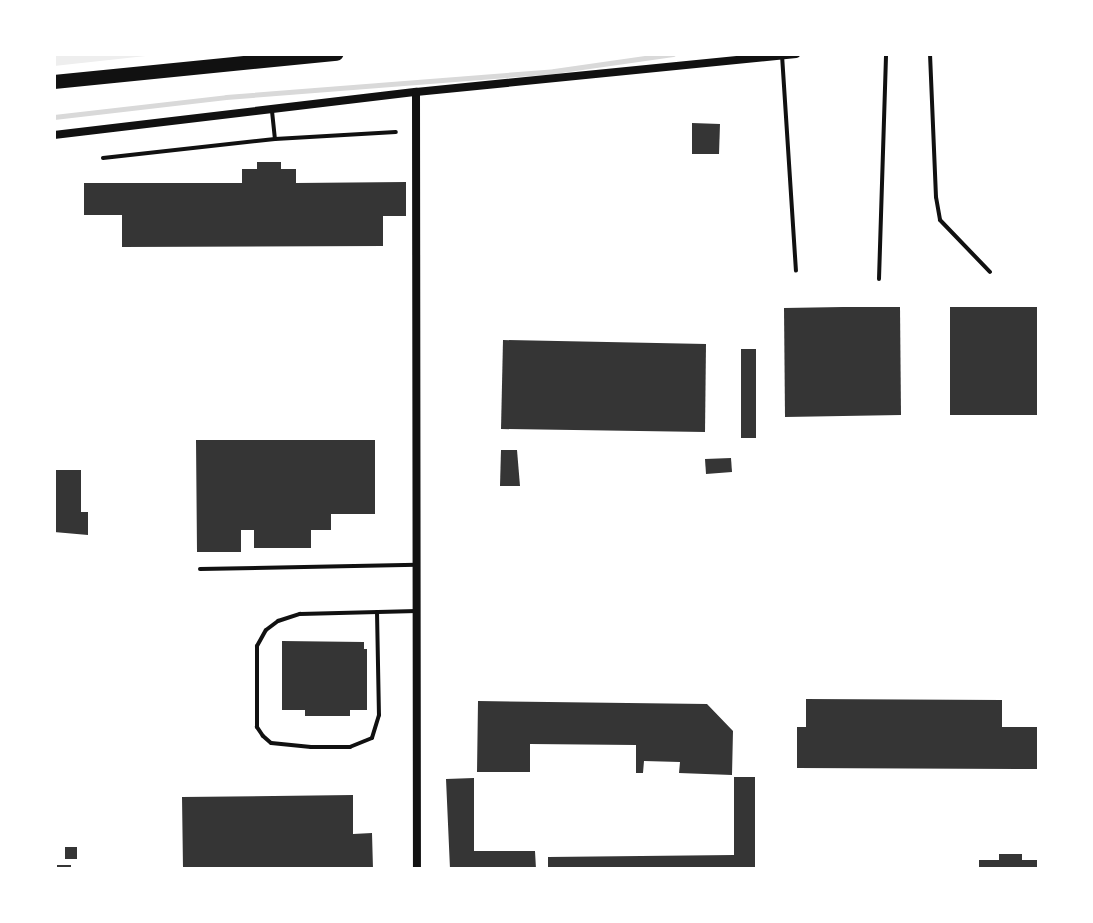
<!DOCTYPE html>
<html>
<head>
<meta charset="utf-8">
<style>
  body { margin:0 }
  #map { position:relative; width:1093px; height:923px; overflow:hidden; background:#fff; font-family:Inter,sans-serif }
  div>[style] { position:absolute }
  .green>* { inset:0; background:#eee }
  .stream>* { height:5px; margin:-2.5px; padding:0 2.5px; transform-origin:2.5px; border-radius:2.5px; background:#d9d9d9 }
  .building>* { inset:0; background:#353535 }
  .service>* { height:4px; margin:-2px; padding:0 2px; transform-origin:2px; border-radius:2px; background:#111 }
  .minor>* { height:8px; margin:-4px; padding:0 4px; transform-origin:4px; border-radius:4px; background:#111 }
  .motorway>* { height:14px; margin:-7px; padding:0 7px; transform-origin:7px; border-radius:7px; background:#111 }
  span { translate:-50% -50%; white-space:nowrap; text-align:center; line-height:1.15; -webkit-text-stroke:8px #fff; paint-order:stroke }
  .frame { position:absolute; inset:0; border:56px solid #fff; pointer-events:none }
</style>
</head>
<body>
<div id="map">
  <div class="green">
    <i style="clip-path:polygon(54px 54px,164px 54px,54px 66px)"></i>
  </div>
  <div class="stream">
    <i style="left:54px;top:117px;width:173px;rotate:-6.6deg"></i>
    <i style="left:226px;top:97px;width:329px;rotate:-4.5deg"></i>
    <i style="left:554px;top:71px;width:120px;rotate:-8.1deg"></i>
  </div>
  <div class="building">
    <i style="clip-path:polygon(692px 123px,720px 124px,719px 154px,692px 154px)"></i>
    <i style="clip-path:polygon(257px 162px,281px 162px,281px 169px,296px 169px,296px 183px,406px 182px,406px 216px,383px 216px,383px 246px,122px 247px,122px 215px,84px 215px,84px 183px,242px 183px,242px 169px,257px 169px)"></i>
    <i style="clip-path:polygon(843px 307px,900px 307px,901px 415px,785px 417px,784px 308px)"></i>
    <i style="clip-path:polygon(950px 307px,1039px 307px,1039px 415px,950px 415px)"></i>
    <i style="clip-path:polygon(503px 340px,706px 344px,705px 432px,501px 429px)"></i>
    <i style="clip-path:polygon(741px 349px,756px 349px,756px 438px,741px 438px)"></i>
    <i style="clip-path:polygon(196px 440px,375px 440px,375px 514px,331px 514px,331px 530px,311px 530px,311px 548px,254px 548px,254px 530px,241px 530px,241px 552px,197px 552px)"></i>
    <i style="clip-path:polygon(501px 450px,517px 450px,520px 486px,500px 486px)"></i>
    <i style="clip-path:polygon(731px 458px,732px 472px,706px 474px,705px 459px)"></i>
    <i style="clip-path:polygon(54px 470px,81px 470px,81px 512px,88px 512px,88px 535px,54px 532px)"></i>
    <i style="clip-path:polygon(282px 641px,364px 642px,364px 649px,367px 649px,367px 710px,350px 710px,350px 716px,305px 716px,305px 710px,282px 710px)"></i>
    <i style="clip-path:polygon(806px 699px,1002px 700px,1002px 727px,1039px 727px,1039px 769px,797px 768px,797px 727px,806px 727px)"></i>
    <i style="clip-path:polygon(478px 701px,707px 704px,733px 731px,732px 775px,679px 773px,680px 762px,644px 761px,643px 773px,636px 773px,636px 745px,530px 744px,530px 772px,477px 772px)"></i>
    <i style="clip-path:polygon(734px 777px,755px 777px,755px 869px,548px 869px,548px 857px,734px 855px)"></i>
    <i style="clip-path:polygon(474px 778px,474px 851px,535px 851px,536px 869px,450px 869px,446px 779px)"></i>
    <i style="clip-path:polygon(353px 795px,353px 834px,372px 833px,373px 869px,183px 869px,182px 797px)"></i>
    <i style="clip-path:polygon(65px 847px,77px 847px,77px 859px,65px 859px)"></i>
    <i style="clip-path:polygon(999px 854px,1022px 854px,1022px 860px,1039px 860px,1039px 869px,979px 869px,979px 860px,999px 860px)"></i>
    <i style="clip-path:polygon(57px 865px,71px 865px,71px 869px,57px 869px)"></i>
  </div>
  <div class="service">
    <i style="left:930px;top:54px;width:143px;rotate:87.6deg"></i>
    <i style="left:936px;top:197px;width:23px;rotate:80deg"></i>
    <i style="left:940px;top:220px;width:72px;rotate:46.1deg"></i>
    <i style="left:782px;top:55px;width:216px;rotate:86.3deg"></i>
    <i style="left:272px;top:111px;width:27px;rotate:84deg"></i>
    <i style="left:103px;top:158px;width:173px;rotate:-6.3deg"></i>
    <i style="left:275px;top:139px;width:121px;rotate:-3.3deg"></i>
    <i style="left:879px;top:279px;width:225px;rotate:-88.2deg"></i>
    <i style="left:200px;top:569px;width:217px;rotate:-1.1deg"></i>
    <i style="left:377px;top:612px;width:103px;rotate:88.9deg"></i>
    <i style="left:379px;top:715px;width:24px;rotate:107deg"></i>
    <i style="left:372px;top:738px;width:24px;rotate:158deg"></i>
    <i style="left:350px;top:747px;width:39px;rotate:180deg"></i>
    <i style="left:311px;top:747px;width:40px;rotate:-174.3deg"></i>
    <i style="left:271px;top:743px;width:11px;rotate:-139deg"></i>
    <i style="left:263px;top:736px;width:11px;rotate:-124deg"></i>
    <i style="left:257px;top:727px;width:81px;rotate:-90deg"></i>
    <i style="left:257px;top:646px;width:18px;rotate:-61deg"></i>
    <i style="left:266px;top:630px;width:15px;rotate:-37deg"></i>
    <i style="left:278px;top:621px;width:23px;rotate:-18deg"></i>
    <i style="left:300px;top:614px;width:117px;rotate:-1.5deg"></i>
  </div>
  <div class="minor">
    <i style="left:416px;top:92px;width:777px;rotate:89.93deg"></i>
    <i style="left:54px;top:135px;width:365px;rotate:-6.8deg"></i>
    <i style="left:416px;top:92px;width:382px;rotate:-5.7deg"></i>
  </div>
  <div class="motorway">
    <i style="left:54px;top:82px;width:284px;rotate:-5.7deg"></i>
  </div>
  <div class="frame"></div>
</div>
</body>
</html>
